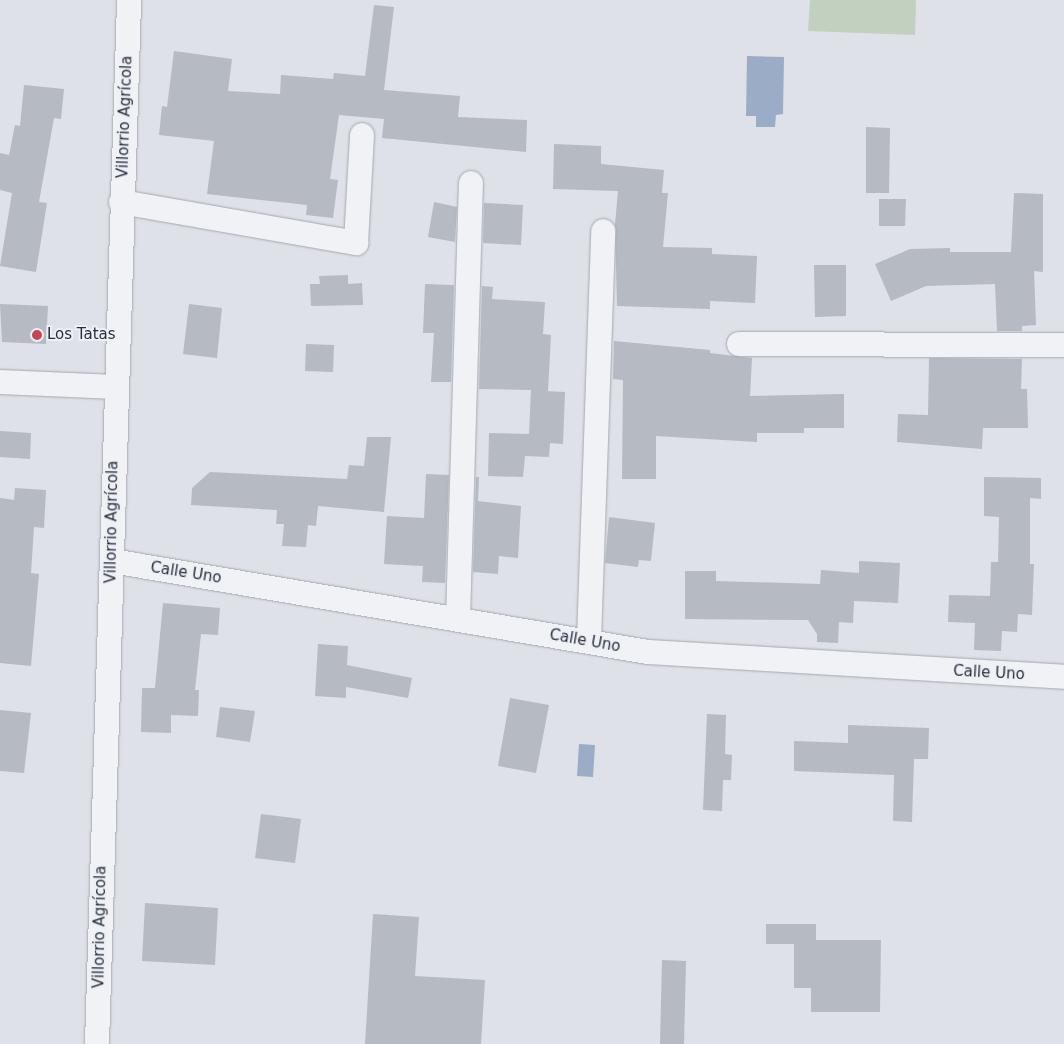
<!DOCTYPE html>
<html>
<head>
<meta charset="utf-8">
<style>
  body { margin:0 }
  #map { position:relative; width:1064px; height:1044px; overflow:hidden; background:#dee1e7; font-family:"DejaVu Sans",sans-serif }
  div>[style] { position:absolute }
  .green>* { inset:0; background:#c2d0bf }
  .water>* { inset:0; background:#9aacc6 }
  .building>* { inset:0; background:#b5bac3 }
  .roads { filter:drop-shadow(0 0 1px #a4a8b1) drop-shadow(0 0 1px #a4a8b1) }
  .minor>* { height:24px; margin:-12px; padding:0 12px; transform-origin:12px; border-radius:12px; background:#f0f2f5 }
  .dots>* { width:14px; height:14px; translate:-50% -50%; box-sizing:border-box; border:2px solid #edf0f5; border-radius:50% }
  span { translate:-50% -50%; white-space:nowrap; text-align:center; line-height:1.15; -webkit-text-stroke:4px #edf0f5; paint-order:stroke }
  .street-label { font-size:15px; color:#282e3d }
  .poi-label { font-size:15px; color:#282e3d }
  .left { translate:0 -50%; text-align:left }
</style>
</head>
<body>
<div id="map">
  <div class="green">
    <i style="clip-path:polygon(810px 0,916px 0,915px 35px,808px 31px)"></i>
  </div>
  <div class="water">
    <i style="clip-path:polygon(747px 56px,784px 57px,783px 114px,776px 115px,775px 127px,756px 127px,756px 116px,746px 116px)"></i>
    <i style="clip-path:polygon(579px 744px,595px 745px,593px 777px,577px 776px)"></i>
  </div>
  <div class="building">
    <i style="clip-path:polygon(374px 5px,394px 7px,384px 90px,460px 96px,458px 117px,527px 120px,526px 152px,382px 138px,384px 119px,339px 115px,330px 179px,338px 180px,333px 218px,306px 215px,307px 205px,207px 194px,214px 141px,159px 135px,162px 106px,167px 107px,174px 51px,232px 59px,228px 91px,280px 94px,281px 75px,333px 79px,334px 73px,365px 76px)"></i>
    <i style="clip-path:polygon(24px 85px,64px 89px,61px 119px,54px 118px,39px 202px,47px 203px,36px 272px,0 266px,12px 193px,0 190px,0 153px,9px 155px,15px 125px,20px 126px)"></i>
    <i style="clip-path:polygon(866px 127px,890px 128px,889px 193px,866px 193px)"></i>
    <i style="clip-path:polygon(554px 144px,601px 146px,601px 164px,664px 170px,662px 193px,668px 193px,663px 247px,712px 248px,712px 254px,757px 256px,755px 303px,710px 301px,710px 309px,617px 306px,615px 224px,618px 191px,553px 189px)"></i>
    <i style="clip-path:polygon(1014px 193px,1043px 194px,1043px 272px,1034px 271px,1036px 325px,1022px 326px,1022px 331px,997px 331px,995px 284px,926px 286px,891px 301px,875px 264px,910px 249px,950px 248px,950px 252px,1011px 252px)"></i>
    <i style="clip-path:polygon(879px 199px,906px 199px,905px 226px,879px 226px)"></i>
    <i style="clip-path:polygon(434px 202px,457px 207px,455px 242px,428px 237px)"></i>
    <i style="clip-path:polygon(484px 203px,523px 205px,521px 245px,483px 243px)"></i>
    <i style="clip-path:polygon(814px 265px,846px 265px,846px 316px,815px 317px)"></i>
    <i style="clip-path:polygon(348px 275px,348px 284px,362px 283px,363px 305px,311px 306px,310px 284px,320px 284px,319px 276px)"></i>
    <i style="clip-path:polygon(425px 284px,454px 285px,451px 382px,431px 382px,434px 333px,423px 333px)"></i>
    <i style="clip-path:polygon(482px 286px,493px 287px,492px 299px,545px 302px,543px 334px,551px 335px,548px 391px,545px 391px,565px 392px,563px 444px,550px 443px,549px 457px,525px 456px,523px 477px,488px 476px,489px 433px,529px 434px,531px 390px,479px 389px)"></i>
    <i style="clip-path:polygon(0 304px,48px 306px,46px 344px,2px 342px)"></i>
    <i style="clip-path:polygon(189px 304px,222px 308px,217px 358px,183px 354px)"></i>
    <i style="clip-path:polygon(614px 341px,710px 350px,710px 353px,752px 358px,750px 396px,844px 394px,844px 428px,804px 428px,804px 433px,757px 433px,757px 442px,656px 436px,656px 479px,622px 479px,623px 380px,613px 379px)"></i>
    <i style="clip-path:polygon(306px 344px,334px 345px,333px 372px,305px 371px)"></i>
    <i style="clip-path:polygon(929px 358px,1022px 359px,1021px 389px,1027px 389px,1028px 428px,983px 428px,982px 449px,897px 442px,898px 414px,928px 415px)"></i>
    <i style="clip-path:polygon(0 431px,31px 433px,30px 459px,0 457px)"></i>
    <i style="clip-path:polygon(367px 437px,391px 437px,384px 512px,318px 506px,316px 526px,308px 525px,306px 547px,282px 546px,284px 524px,276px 524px,277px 510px,191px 505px,192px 488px,210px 472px,347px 479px,349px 465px,364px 466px)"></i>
    <i style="clip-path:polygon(426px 474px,449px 475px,445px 583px,422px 582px,423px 566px,384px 564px,387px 516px,424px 518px)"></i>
    <i style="clip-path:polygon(476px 477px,479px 477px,478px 501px,521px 506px,518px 558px,499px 556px,498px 574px,473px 572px)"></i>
    <i style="clip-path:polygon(984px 477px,1041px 478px,1041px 499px,1030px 498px,1030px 564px,1034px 564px,1032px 615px,1018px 614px,1017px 632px,1002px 631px,1001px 651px,974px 650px,975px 623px,948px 622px,949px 595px,990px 596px,991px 562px,998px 562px,999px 517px,984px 516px)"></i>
    <i style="clip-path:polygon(15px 488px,46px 490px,44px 528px,34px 527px,31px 573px,39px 574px,31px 666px,0 663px,0 498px,14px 500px)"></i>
    <i style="clip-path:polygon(609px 517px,655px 523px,651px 561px,639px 560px,638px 567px,605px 563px)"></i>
    <i style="clip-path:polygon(859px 561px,900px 563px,898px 603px,854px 601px,853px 623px,839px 622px,838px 643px,817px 642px,817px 634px,808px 620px,685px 619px,685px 571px,716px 571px,716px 581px,820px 584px,821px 570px,859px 573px)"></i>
    <i style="clip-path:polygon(163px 603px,220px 608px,218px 635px,201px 634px,195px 690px,199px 690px,198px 716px,171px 715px,171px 733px,141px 732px,142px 688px,155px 688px)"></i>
    <i style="clip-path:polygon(318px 644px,348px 646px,347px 665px,412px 678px,408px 698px,346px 687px,346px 698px,315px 696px)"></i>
    <i style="clip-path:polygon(510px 698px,549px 705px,536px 773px,498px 766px)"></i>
    <i style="clip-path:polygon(220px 707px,255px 711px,250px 742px,216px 737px)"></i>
    <i style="clip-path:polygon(0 710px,31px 713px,24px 773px,0 771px)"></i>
    <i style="clip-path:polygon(707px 714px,726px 715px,725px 754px,732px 755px,731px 780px,723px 780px,722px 811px,703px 810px)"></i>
    <i style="clip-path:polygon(848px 725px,929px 728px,928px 759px,914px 759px,912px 822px,893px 821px,894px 775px,794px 771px,794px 741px,848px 743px)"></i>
    <i style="clip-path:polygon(261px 814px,301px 819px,295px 863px,255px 858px)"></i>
    <i style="clip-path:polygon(145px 903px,218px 908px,215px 965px,142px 961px)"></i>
    <i style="clip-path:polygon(373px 914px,419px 917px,415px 976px,485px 980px,481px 1044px,365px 1044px)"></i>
    <i style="clip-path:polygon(766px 924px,816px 924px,816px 940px,881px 940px,880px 1012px,811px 1012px,811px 988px,794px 988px,794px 944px,766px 944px)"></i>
    <i style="clip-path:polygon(662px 960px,686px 961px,684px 1044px,660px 1044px)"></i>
  </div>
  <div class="roads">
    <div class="minor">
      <i style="left:121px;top:202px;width:239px;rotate:9.9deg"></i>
      <i style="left:356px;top:243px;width:108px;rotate:-86.8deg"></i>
      <i style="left:739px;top:344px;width:325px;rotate:0.2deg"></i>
      <i style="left:0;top:382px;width:116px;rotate:2.5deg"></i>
      <i style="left:112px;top:561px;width:544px;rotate:9.64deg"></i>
      <i style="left:648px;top:652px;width:417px;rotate:3.4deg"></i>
      <i style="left:458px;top:619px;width:436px;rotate:-88.3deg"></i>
      <i style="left:589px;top:640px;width:409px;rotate:-88deg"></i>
      <i style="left:97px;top:1044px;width:1044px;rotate:-88.24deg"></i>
    </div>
  </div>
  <div class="dots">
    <i style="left:37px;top:335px;background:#c84651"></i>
  </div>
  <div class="street-label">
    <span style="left:125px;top:117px;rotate:-88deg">Villorrio Agrícola</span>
    <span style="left:112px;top:522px;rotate:-89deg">Villorrio Agrícola</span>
    <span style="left:186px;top:573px;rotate:9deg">Calle Uno</span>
    <span style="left:585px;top:641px;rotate:10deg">Calle Uno</span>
    <span style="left:989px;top:673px;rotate:3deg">Calle Uno</span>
    <span style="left:100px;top:927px;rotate:-89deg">Villorrio Agrícola</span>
  </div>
  <div class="poi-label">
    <span class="left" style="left:47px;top:335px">Los Tatas</span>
  </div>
</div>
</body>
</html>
